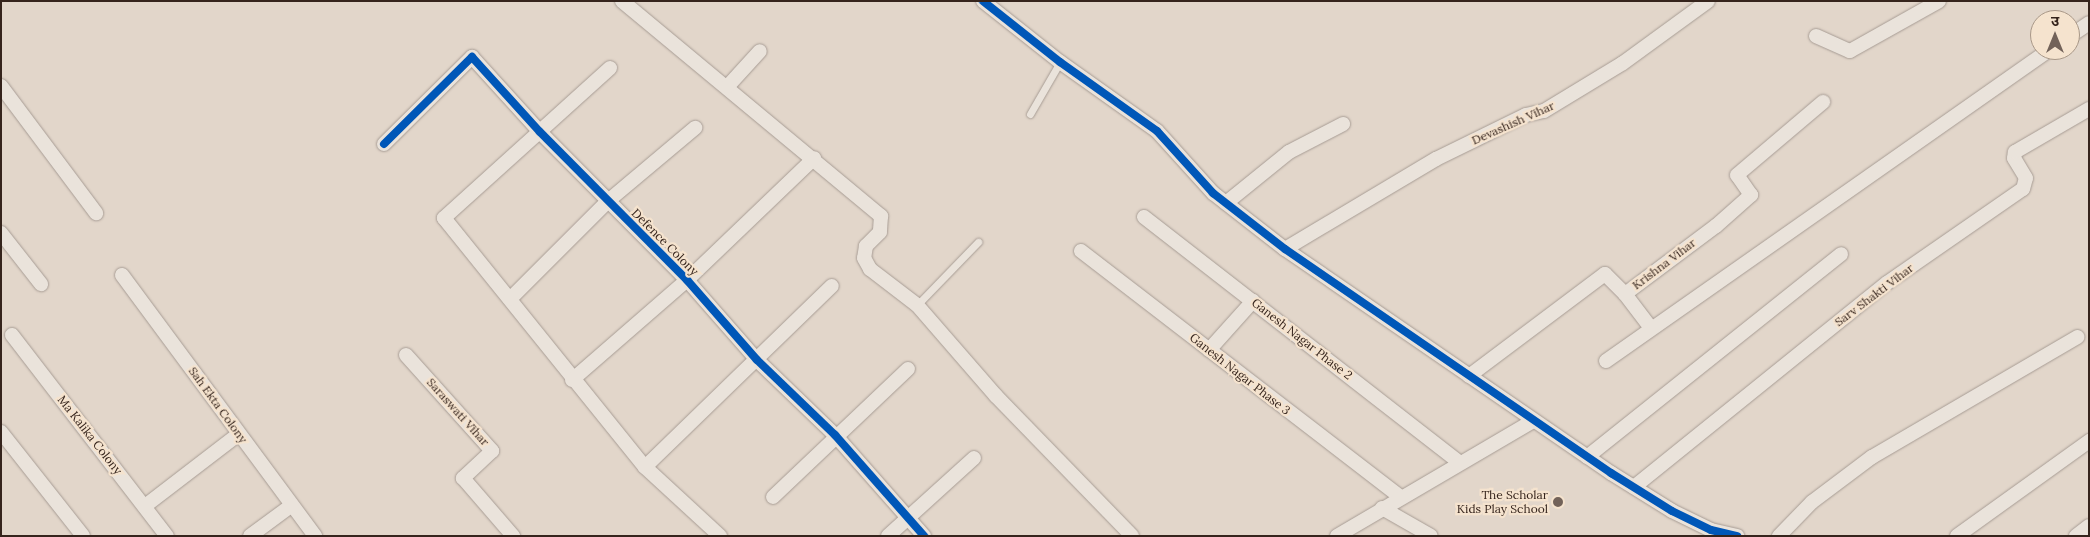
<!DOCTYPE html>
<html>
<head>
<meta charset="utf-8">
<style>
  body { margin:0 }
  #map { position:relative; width:2090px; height:537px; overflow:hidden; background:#e2d6ca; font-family:Lora,"Noto Sans Devanagari",serif }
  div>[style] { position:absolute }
  .roads { filter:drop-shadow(0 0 1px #a79c94) drop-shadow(0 0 1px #a79c94) }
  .lane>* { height:7px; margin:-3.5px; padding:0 3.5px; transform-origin:3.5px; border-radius:3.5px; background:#eae3db }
  .street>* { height:14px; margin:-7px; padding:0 7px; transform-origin:7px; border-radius:7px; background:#eae3db }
  .cycleway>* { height:8px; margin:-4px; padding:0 4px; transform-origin:4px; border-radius:4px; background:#0057b8 }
  .dots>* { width:14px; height:14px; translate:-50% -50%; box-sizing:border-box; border:2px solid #f5e3ce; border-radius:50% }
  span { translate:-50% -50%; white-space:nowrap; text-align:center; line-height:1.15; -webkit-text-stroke:4.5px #f5e3ce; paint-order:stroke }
  .street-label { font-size:12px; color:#35241c }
  .poi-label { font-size:12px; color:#35241c }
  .right { translate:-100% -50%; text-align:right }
  .frame { position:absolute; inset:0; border:2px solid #35241c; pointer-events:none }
  .north { position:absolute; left:2030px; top:10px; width:50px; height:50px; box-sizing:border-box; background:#f5e3ce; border:1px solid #a89787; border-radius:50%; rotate:0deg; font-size:14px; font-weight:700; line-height:20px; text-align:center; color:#35241c }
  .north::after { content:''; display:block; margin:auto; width:18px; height:22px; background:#726259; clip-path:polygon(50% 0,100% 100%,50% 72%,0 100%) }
</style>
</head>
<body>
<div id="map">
  <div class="roads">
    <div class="lane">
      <i style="left:1030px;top:114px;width:60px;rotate:-60deg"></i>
      <i style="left:917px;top:305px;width:88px;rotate:-45.9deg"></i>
    </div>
    <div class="street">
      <i style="left:622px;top:1px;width:337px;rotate:39.7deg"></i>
      <i style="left:881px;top:216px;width:16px;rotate:94deg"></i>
      <i style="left:880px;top:232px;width:20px;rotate:135deg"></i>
      <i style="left:866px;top:246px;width:12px;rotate:99deg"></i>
      <i style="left:864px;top:258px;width:13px;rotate:61deg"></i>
      <i style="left:870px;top:269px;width:59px;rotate:37.5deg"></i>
      <i style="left:917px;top:305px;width:121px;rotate:49deg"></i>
      <i style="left:996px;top:396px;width:195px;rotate:45.8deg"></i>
      <i style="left:983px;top:1px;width:98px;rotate:38.4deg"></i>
      <i style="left:1060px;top:62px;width:119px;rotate:35.4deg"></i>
      <i style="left:1157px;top:131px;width:84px;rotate:47.9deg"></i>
      <i style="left:1213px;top:193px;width:91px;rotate:37.9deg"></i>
      <i style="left:1285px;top:249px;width:396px;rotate:34.5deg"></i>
      <i style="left:1611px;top:473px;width:72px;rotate:31.9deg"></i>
      <i style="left:1672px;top:511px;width:43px;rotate:26deg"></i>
      <i style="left:1711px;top:530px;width:27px;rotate:13deg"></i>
      <i style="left:1816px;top:36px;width:37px;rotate:24deg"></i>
      <i style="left:1850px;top:51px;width:102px;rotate:-29.3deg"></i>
      <i style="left:2070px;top:36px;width:23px;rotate:-34deg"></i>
      <i style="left:610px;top:68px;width:224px;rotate:137.9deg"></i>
      <i style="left:444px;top:218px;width:320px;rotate:51.1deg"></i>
      <i style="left:645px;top:467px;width:102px;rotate:42.6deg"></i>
      <i style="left:1px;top:86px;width:159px;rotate:53.2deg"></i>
      <i style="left:728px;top:86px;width:47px;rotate:-47.6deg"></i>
      <i style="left:384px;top:144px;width:124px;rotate:-44.7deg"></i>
      <i style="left:472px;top:57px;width:101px;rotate:47.8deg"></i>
      <i style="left:540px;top:132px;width:209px;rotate:45.2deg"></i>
      <i style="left:687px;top:280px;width:106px;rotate:48.8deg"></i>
      <i style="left:757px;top:360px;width:108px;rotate:43.9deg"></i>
      <i style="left:835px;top:435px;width:135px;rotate:48.6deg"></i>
      <i style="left:1226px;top:203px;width:81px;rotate:-39deg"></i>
      <i style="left:1289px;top:152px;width:61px;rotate:-27.4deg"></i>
      <i style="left:1144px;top:217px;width:399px;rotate:37.9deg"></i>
      <i style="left:1px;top:233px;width:65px;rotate:51.9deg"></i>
      <i style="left:1285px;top:249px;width:176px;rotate:-30.8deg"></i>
      <i style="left:1436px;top:159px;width:100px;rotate:-26.1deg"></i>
      <i style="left:1526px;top:115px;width:18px;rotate:-13deg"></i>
      <i style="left:1544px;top:111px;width:92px;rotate:-31.3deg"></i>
      <i style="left:1623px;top:63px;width:105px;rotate:-36.1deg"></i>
      <i style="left:1081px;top:251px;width:403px;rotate:37.6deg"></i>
      <i style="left:122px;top:275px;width:325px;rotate:53.5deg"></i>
      <i style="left:1625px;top:294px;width:43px;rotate:52.6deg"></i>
      <i style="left:510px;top:299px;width:139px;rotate:-45deg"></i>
      <i style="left:608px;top:201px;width:114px;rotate:-40deg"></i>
      <i style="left:12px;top:335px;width:254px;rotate:52.4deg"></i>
      <i style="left:1209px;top:350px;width:66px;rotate:-48.1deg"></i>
      <i style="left:406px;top:355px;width:129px;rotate:48.1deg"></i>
      <i style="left:492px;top:451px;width:40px;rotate:137deg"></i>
      <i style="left:463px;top:478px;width:77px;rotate:49.2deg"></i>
      <i style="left:1606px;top:361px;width:541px;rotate:-35.07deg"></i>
      <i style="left:1469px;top:376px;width:170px;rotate:-36.9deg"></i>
      <i style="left:1605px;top:274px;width:28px;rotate:45deg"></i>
      <i style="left:1625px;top:294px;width:114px;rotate:-36.8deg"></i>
      <i style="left:1716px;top:226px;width:47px;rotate:-41.5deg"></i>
      <i style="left:1751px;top:195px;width:24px;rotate:-125deg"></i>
      <i style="left:1737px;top:175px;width:113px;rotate:-40.3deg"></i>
      <i style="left:572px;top:380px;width:152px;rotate:-41deg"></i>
      <i style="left:687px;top:280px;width:176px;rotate:-43.8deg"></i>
      <i style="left:1px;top:432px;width:132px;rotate:51.7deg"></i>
      <i style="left:1587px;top:457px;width:325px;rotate:-38.6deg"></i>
      <i style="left:645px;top:467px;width:260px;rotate:-44.1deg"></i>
      <i style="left:1634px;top:487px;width:325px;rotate:-38.9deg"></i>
      <i style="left:1887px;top:283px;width:165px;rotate:-34.7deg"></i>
      <i style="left:2023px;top:189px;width:11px;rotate:-75deg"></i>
      <i style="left:2026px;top:178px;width:23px;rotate:-121deg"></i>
      <i style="left:2014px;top:158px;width:6px;rotate:-81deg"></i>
      <i style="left:2015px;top:152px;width:86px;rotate:-30.2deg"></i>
      <i style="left:773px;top:497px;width:186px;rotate:-43.5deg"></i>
      <i style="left:145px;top:506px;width:118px;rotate:-37.5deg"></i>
      <i style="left:1382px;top:508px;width:56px;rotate:29.7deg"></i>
      <i style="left:250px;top:536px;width:52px;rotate:-36.4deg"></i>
      <i style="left:888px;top:536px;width:116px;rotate:-42.2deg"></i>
      <i style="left:1337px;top:536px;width:227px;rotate:-30.4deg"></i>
      <i style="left:1779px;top:536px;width:47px;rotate:-45.9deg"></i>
      <i style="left:1812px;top:502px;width:75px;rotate:-36.9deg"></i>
      <i style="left:1872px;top:457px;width:238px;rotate:-30.3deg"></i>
      <i style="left:1957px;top:536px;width:163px;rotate:-35.7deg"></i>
      <i style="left:2076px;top:536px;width:16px;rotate:-38deg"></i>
    </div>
  </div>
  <div class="cycleway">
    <i style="left:983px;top:1px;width:98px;rotate:38.4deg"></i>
    <i style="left:1060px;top:62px;width:119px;rotate:35.4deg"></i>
    <i style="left:1157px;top:131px;width:84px;rotate:47.9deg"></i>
    <i style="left:1213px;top:193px;width:91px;rotate:37.9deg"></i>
    <i style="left:1285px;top:249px;width:396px;rotate:34.5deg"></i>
    <i style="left:1611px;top:473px;width:72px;rotate:31.9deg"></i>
    <i style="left:1672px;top:511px;width:43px;rotate:26deg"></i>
    <i style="left:1711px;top:530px;width:27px;rotate:13deg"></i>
    <i style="left:384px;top:144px;width:124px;rotate:-44.7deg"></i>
    <i style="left:472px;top:57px;width:101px;rotate:47.8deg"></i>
    <i style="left:540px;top:132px;width:209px;rotate:45.2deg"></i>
    <i style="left:687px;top:280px;width:106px;rotate:48.8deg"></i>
    <i style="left:757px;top:360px;width:108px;rotate:43.9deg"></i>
    <i style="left:835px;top:435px;width:135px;rotate:48.6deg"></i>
  </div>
  <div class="dots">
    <i style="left:1558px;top:502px;background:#726259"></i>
  </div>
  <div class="street-label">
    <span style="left:1513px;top:123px;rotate:-24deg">Devashish Vihar</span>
    <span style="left:665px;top:242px;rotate:45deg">Defence Colony</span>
    <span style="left:1664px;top:264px;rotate:-37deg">Krishna Vihar</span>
    <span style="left:1874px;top:295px;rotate:-37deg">Sarv Shakti Vihar</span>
    <span style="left:1302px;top:339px;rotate:38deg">Ganesh Nagar Phase 2</span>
    <span style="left:1240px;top:374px;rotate:38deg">Ganesh Nagar Phase 3</span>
    <span style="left:218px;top:405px;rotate:54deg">Sah Ekta Colony</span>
    <span style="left:458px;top:412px;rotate:48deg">Saraswati Vihar</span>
    <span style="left:90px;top:435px;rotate:52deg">Ma Kalika Colony</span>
  </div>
  <div class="poi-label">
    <span class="right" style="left:1548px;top:502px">The Scholar<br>Kids Play School</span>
  </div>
  <div class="frame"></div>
  <div class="north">उ</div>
</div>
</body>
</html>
